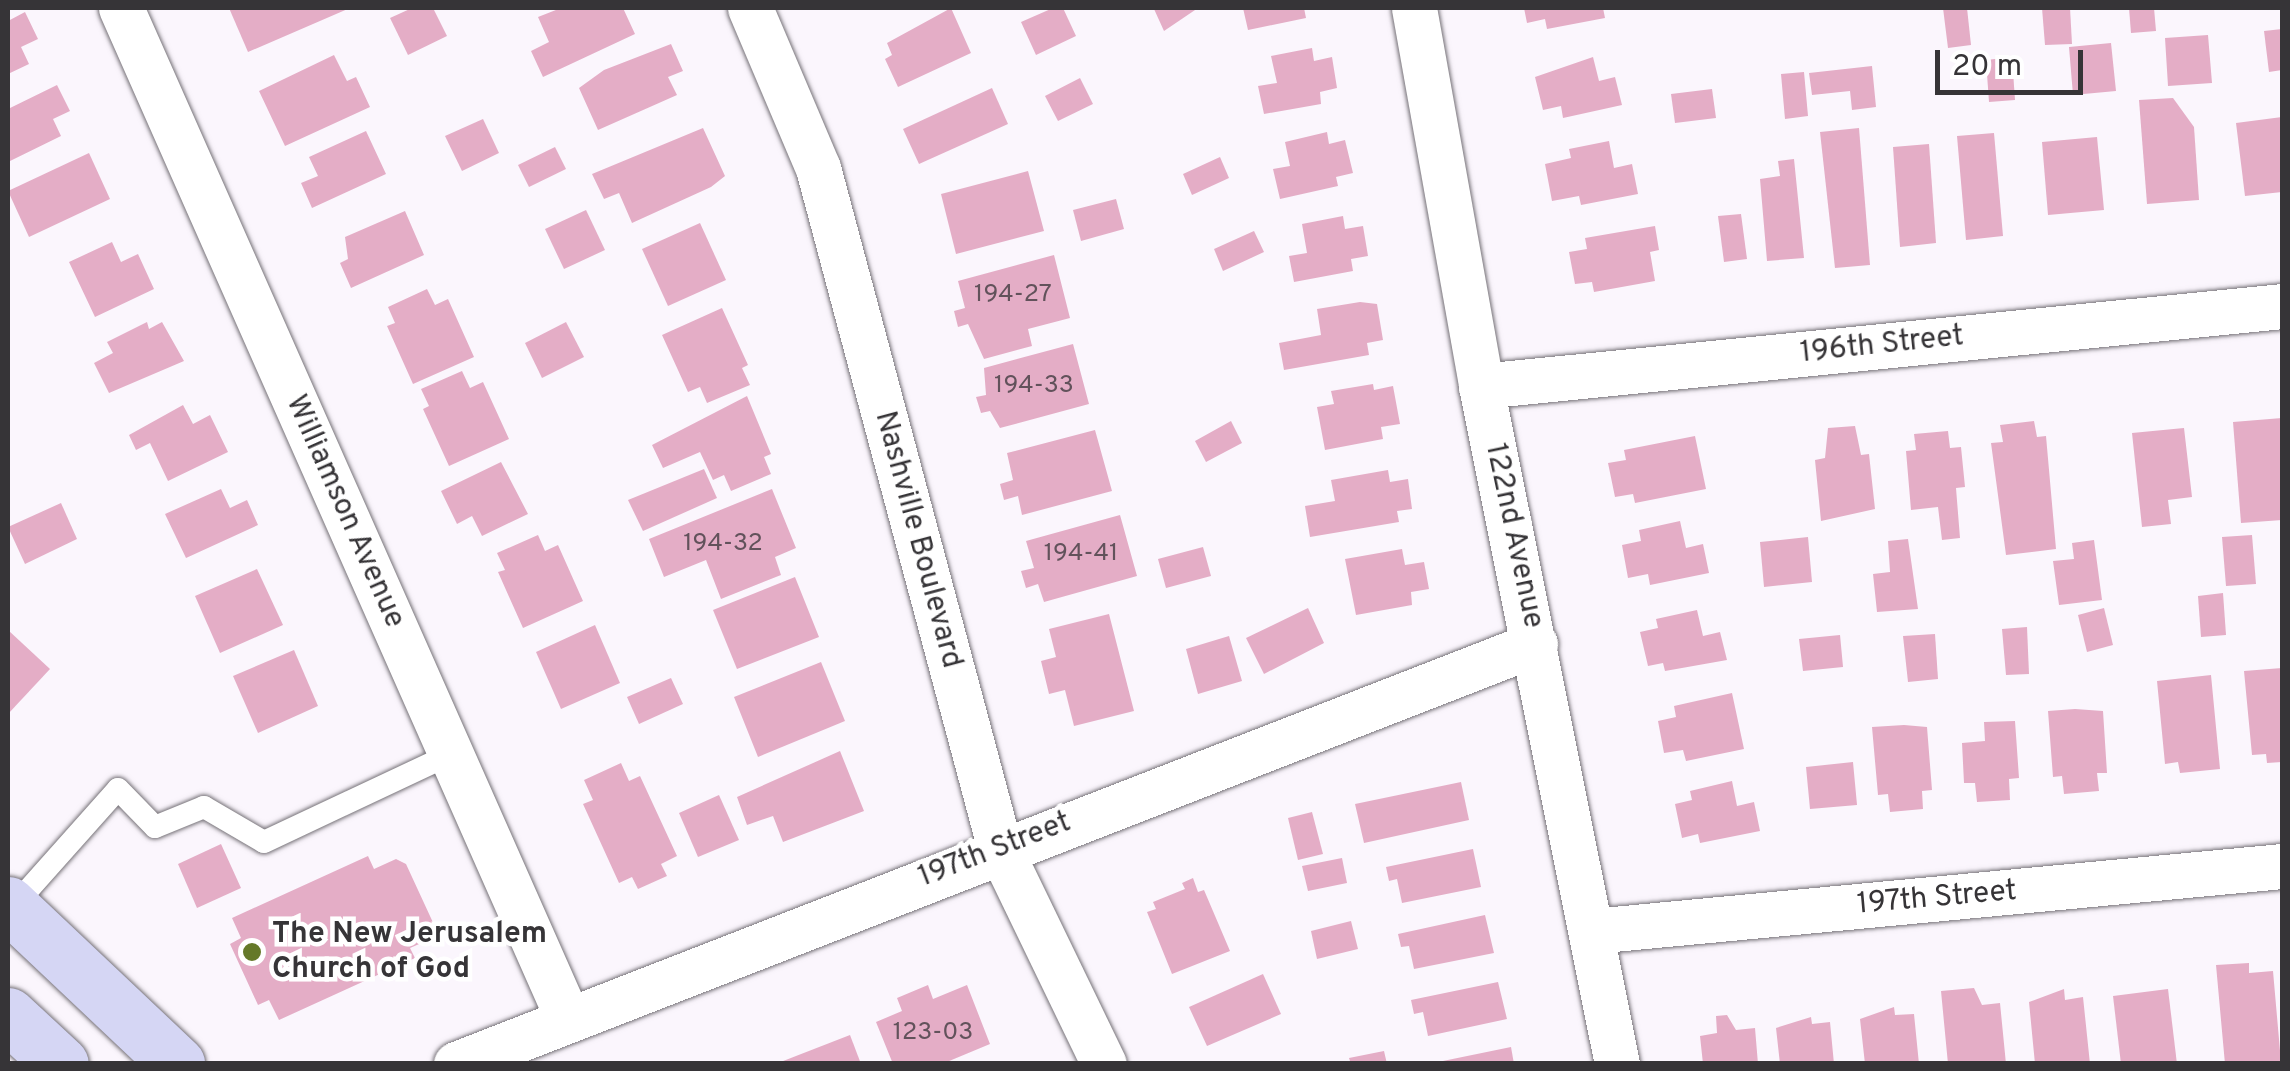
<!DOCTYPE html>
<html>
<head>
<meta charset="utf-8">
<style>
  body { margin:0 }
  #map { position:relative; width:2290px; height:1071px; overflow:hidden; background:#fbf6fd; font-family:Overpass,sans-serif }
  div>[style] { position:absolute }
  .building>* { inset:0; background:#e4adc6 }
  .roads { filter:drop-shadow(0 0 2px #767278) drop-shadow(0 0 2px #767278) }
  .lane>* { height:22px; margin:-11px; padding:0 11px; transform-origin:11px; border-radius:11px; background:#fff }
  .street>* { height:45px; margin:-22.5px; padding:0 22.5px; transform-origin:22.5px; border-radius:22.5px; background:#fff }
  .primary>* { height:55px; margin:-27.5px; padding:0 27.5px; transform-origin:27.5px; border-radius:27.5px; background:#d5d6f4 }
  .dots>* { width:28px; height:28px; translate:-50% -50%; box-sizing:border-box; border:5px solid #fff; border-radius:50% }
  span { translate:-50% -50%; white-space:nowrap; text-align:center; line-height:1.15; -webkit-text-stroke:9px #fff; paint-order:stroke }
  .number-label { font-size:25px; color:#62525b }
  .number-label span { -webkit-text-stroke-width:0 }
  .street-label { font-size:30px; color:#363437 }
  .poi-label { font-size:30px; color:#363437; font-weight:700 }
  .left { translate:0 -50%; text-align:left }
  .frame { position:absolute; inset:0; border:10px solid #363437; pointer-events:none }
  .scale { position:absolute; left:1935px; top:50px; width:148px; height:45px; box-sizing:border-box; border:5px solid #363437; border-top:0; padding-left:12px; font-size:30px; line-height:35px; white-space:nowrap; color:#363437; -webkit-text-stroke:8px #fff; paint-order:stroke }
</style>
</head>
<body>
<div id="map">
  <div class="building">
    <i style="clip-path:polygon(229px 8px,350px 8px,248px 52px)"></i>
    <i style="clip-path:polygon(412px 8px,433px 8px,447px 36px,408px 55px,390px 18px)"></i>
    <i style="clip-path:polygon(561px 8px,623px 8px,635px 34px,543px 77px,531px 51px,549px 42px,538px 17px)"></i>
    <i style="clip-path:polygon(951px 8px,971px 53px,898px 87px,885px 59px,892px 55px,887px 43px)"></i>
    <i style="clip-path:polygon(1053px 8px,1063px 8px,1076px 36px,1036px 55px,1021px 22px)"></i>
    <i style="clip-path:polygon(1198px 8px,1164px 31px,1154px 9px,1157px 8px)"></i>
    <i style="clip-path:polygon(1243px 8px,1304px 8px,1306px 18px,1248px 30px)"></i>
    <i style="clip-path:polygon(1524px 8px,1603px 8px,1605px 18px,1547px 29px,1545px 19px,1527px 23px)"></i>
    <i style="clip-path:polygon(1943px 8px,1967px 8px,1971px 45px,1948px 48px)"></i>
    <i style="clip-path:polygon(2042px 8px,2070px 8px,2072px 44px,2045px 45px)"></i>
    <i style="clip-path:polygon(2129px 8px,2154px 8px,2156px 31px,2131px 33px)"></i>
    <i style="clip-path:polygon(25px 12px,38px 39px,21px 47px,29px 64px,8px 74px,8px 21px)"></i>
    <i style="clip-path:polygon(2282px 29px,2282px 70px,2269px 72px,2264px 31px)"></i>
    <i style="clip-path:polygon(2208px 35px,2212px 83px,2168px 86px,2165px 38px)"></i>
    <i style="clip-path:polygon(2111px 43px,2116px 91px,2073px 95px,2069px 47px)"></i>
    <i style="clip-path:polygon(671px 44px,683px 71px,668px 77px,677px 95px,598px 130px,579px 88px,604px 70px)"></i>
    <i style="clip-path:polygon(1312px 48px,1314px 61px,1332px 57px,1337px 88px,1320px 92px,1321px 104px,1264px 114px,1258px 86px,1277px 83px,1271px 56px)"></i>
    <i style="clip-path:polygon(334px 55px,347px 81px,356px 77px,370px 107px,285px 146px,259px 91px)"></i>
    <i style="clip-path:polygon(1593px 57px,1599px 81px,1615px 77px,1622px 105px,1563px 118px,1561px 106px,1543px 110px,1535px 77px)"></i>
    <i style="clip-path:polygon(2012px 57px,2015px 100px,1989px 102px,1986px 60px)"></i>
    <i style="clip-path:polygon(1872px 66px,1876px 107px,1852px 110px,1850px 91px,1812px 95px,1809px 73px)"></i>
    <i style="clip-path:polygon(1804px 72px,1808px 116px,1785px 119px,1781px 74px)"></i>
    <i style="clip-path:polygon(1080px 78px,1093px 104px,1058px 121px,1045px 96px)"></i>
    <i style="clip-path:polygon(57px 85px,70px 111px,53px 119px,61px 136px,8px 162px,8px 109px)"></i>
    <i style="clip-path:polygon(992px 88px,1008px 124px,919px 164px,903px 129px)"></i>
    <i style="clip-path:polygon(1712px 89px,1716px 118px,1675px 123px,1671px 94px)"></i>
    <i style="clip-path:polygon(2173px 98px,2194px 127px,2199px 200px,2147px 204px,2139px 100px)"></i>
    <i style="clip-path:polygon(2282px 117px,2282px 192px,2245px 196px,2236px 123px)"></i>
    <i style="clip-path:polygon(483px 119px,499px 153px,462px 171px,445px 136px)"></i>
    <i style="clip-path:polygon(703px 128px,725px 176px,711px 187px,632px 223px,619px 193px,604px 199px,592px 174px)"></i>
    <i style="clip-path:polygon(1859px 128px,1870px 265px,1835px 268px,1820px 132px)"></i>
    <i style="clip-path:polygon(366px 131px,386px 174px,312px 208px,301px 183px,318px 176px,309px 157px)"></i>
    <i style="clip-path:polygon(1327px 132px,1329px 144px,1345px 140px,1353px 173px,1336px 177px,1338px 186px,1280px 199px,1273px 169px,1290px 166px,1285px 142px)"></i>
    <i style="clip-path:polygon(1994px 133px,2003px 236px,1966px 240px,1957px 136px)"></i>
    <i style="clip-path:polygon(2097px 137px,2104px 210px,2048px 215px,2042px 142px)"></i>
    <i style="clip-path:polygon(1609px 141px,1614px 168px,1632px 164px,1638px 194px,1581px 205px,1579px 196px,1552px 201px,1545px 164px,1571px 158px,1569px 149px)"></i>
    <i style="clip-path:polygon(1929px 144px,1936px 243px,1900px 247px,1893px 147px)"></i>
    <i style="clip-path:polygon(555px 147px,566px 169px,529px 187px,518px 165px)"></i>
    <i style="clip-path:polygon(89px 153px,110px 199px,29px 237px,8px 191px)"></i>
    <i style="clip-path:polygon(1220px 157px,1229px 178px,1192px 195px,1183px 174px)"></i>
    <i style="clip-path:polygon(1794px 159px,1804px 258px,1767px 261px,1760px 179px,1780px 176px,1778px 161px)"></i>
    <i style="clip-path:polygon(1028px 171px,1044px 231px,956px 254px,941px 194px)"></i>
    <i style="clip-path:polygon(1116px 199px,1124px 229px,1081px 241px,1073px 210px)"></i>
    <i style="clip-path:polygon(586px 210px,605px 250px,564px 269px,545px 229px)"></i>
    <i style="clip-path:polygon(405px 211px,424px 255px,351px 288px,340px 263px,348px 259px,345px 237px)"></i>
    <i style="clip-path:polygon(1741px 214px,1747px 259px,1724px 262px,1718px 216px)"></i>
    <i style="clip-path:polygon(1343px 216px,1345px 229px,1363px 226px,1368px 256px,1351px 259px,1353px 271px,1294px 282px,1289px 256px,1307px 253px,1302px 224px)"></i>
    <i style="clip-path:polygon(700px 223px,726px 280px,668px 306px,642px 249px)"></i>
    <i style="clip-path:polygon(1655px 226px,1659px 250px,1650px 252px,1655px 281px,1594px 292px,1592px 282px,1575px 284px,1569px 252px,1587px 249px,1585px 238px)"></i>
    <i style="clip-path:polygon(1254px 231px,1264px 252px,1223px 271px,1214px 249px)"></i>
    <i style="clip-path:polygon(112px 242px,121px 262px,138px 254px,154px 289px,95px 317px,69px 262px)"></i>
    <i style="clip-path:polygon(1054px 255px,1070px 318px,1028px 329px,1032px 346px,984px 359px,968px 324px,958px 327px,954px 311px,965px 308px,958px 281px)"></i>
    <i style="clip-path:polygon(427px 289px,435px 305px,448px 299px,474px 357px,413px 384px,387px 326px,395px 323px,388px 307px)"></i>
    <i style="clip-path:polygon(1360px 302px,1377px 304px,1383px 340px,1367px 343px,1369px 355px,1284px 370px,1279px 343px,1321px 335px,1317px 309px)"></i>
    <i style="clip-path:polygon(722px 308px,748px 365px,742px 368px,750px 385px,707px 403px,700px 387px,688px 392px,662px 335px)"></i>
    <i style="clip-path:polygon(147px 322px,149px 329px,162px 322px,184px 361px,109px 393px,94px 363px,113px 353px,107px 342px)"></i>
    <i style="clip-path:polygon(566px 322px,584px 357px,542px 378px,525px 343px)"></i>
    <i style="clip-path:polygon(1073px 344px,1089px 404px,1000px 428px,990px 411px,981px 413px,976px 397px,986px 395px,984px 368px)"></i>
    <i style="clip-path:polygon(462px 371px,470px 388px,483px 382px,509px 439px,449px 466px,423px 409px,429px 406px,421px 389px)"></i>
    <i style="clip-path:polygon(1373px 384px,1374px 390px,1393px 386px,1400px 424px,1381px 427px,1383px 439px,1325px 450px,1317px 407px,1334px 404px,1331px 391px)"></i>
    <i style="clip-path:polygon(747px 396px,771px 454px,764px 457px,771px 474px,731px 491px,724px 475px,713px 480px,700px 452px,663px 468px,652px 445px)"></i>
    <i style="clip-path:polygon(183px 405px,193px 424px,210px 415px,228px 452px,168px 481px,150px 443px,136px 450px,129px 435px)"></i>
    <i style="clip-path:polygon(2282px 418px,2282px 520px,2241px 523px,2233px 422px)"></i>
    <i style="clip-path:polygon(1231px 421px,1242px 443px,1206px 462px,1195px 441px)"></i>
    <i style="clip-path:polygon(2034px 421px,2037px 437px,2046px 436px,2056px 549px,2006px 555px,1991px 443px,2003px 442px,2000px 425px)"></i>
    <i style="clip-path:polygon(1855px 426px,1861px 455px,1869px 454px,1875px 509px,1821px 521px,1815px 460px,1825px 458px,1828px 428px)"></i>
    <i style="clip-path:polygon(2184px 428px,2192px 497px,2168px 500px,2171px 524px,2142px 527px,2132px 433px)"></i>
    <i style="clip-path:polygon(1095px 430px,1112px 491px,1022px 515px,1018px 496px,1004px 500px,1000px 484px,1013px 480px,1007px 453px)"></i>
    <i style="clip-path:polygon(1948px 431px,1950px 448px,1961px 447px,1965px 487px,1956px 488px,1960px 538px,1942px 540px,1938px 507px,1911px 510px,1906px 451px,1916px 450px,1914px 434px)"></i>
    <i style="clip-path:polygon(1695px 436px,1706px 489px,1635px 503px,1633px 494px,1615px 497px,1608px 463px,1626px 460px,1624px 450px)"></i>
    <i style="clip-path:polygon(501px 462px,528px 514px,482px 536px,472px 516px,457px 524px,441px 491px)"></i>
    <i style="clip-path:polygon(704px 469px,717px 498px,643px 531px,628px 500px)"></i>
    <i style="clip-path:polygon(1388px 470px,1390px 482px,1408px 479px,1412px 509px,1397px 511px,1399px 522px,1310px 537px,1305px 506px,1335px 501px,1331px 480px)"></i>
    <i style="clip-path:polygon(221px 489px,230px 508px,247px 500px,258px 525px,186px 558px,165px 514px)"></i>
    <i style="clip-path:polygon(772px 489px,796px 548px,775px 557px,781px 575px,721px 599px,706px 560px,664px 577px,649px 539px)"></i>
    <i style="clip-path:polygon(61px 503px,77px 539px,25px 564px,8px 527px)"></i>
    <i style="clip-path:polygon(1120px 515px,1137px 576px,1044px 602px,1038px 584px,1026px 588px,1021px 571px,1034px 568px,1026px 541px)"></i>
    <i style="clip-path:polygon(1680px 521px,1686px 548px,1703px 544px,1709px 573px,1650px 585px,1648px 574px,1628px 578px,1622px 545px,1641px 541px,1639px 530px)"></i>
    <i style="clip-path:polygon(538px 535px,545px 551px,558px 545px,583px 601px,523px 628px,498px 572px,505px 570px,497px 553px)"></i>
    <i style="clip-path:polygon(2252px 535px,2256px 584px,2226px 586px,2222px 537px)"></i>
    <i style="clip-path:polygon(1808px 537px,1812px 582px,1764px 587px,1760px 542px)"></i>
    <i style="clip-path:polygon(1908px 539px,1918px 609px,1877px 612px,1873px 574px,1890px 572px,1888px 541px)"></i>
    <i style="clip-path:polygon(2094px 540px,2102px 600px,2059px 605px,2053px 561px,2074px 559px,2072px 543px)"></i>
    <i style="clip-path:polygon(1203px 547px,1211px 576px,1166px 588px,1158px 559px)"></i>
    <i style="clip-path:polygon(1402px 549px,1405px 565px,1424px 562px,1429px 589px,1411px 592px,1412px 605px,1356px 615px,1345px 559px)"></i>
    <i style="clip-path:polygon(257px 569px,283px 625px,220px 653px,195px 596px)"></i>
    <i style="clip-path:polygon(795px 577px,819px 637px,737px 669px,713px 610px)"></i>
    <i style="clip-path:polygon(2223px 593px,2226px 635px,2201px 637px,2198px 596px)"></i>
    <i style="clip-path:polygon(1308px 608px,1324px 643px,1264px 674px,1246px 638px)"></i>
    <i style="clip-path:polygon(2104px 608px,2113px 645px,2087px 652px,2078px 615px)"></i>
    <i style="clip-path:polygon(1697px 610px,1703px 636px,1720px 632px,1727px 660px,1665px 671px,1663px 663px,1648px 666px,1640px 632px,1658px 628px,1656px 619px)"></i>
    <i style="clip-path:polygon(1109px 614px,1134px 711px,1074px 726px,1065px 690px,1049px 694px,1041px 661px,1056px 657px,1049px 629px)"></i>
    <i style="clip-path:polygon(595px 625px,620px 683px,561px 709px,536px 652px)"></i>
    <i style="clip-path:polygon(2027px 627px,2029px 674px,2006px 675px,2002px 629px)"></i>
    <i style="clip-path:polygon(8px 630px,50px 669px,8px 714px)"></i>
    <i style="clip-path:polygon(1935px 634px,1938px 679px,1908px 682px,1903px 636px)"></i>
    <i style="clip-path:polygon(1840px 635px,1843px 667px,1803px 671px,1799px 639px)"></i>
    <i style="clip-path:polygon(1229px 636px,1242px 681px,1198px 694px,1186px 649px)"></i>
    <i style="clip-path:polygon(294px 650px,318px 706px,258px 733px,233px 676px)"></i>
    <i style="clip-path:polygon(821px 662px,845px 721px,758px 757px,734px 697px)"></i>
    <i style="clip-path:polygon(2282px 668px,2282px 762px,2267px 763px,2266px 754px,2252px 755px,2244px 671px)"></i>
    <i style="clip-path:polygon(2211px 675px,2220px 769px,2180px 773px,2178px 762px,2165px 764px,2157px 681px)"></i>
    <i style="clip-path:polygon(671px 678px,683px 704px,639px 724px,627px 697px)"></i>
    <i style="clip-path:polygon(1732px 693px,1744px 749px,1686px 761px,1683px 750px,1664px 753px,1658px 721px,1676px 717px,1674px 706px)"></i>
    <i style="clip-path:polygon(2075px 709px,2103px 711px,2107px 773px,2097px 773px,2099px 791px,2064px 794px,2062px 776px,2053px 777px,2048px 711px)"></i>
    <i style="clip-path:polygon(2015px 721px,2019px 778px,2009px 779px,2010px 800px,1977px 802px,1975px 783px,1964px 783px,1962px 743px,1985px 741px,1984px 722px)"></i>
    <i style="clip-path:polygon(1904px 725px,1927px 727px,1932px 790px,1922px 791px,1923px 809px,1890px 812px,1888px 794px,1878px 795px,1872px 727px)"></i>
    <i style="clip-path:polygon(840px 751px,864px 811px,783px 842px,773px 816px,747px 825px,737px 797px)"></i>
    <i style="clip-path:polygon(1853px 762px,1857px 805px,1810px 809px,1806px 767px)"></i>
    <i style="clip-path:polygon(621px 763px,629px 781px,640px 776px,677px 856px,661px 864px,667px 876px,638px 889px,632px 877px,619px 883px,583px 804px,593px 800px,584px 780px)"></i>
    <i style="clip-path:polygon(1732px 781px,1737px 806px,1754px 802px,1760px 831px,1700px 843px,1698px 834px,1682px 838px,1675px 804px,1692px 800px,1690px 791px)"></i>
    <i style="clip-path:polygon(1461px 782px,1469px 820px,1364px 843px,1355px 804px)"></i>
    <i style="clip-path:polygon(719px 795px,739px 840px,698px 857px,679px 813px)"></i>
    <i style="clip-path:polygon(1312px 812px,1323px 854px,1298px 860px,1288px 818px)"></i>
    <i style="clip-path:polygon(221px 844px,241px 888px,197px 908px,178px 864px)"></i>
    <i style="clip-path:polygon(1473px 849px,1481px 887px,1402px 903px,1397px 879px,1389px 881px,1386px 867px)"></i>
    <i style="clip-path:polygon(368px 856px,374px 869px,396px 859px,406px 864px,436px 929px,433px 938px,410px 948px,415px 958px,279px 1020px,269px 1000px,258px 1005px,230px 944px,241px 938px,232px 918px)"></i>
    <i style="clip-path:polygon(1342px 858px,1347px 883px,1308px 891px,1302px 866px)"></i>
    <i style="clip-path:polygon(1193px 878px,1198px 892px,1204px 890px,1230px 951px,1172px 974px,1147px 912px,1156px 909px,1153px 902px,1185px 889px,1182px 883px)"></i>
    <i style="clip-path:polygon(1485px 915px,1494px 953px,1414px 969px,1409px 946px,1401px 947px,1398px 934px)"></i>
    <i style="clip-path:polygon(1351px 921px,1358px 949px,1317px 959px,1311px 931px)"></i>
    <i style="clip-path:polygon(2249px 963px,2249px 973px,2273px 971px,2281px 1062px,2225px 1064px,2216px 965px)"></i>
    <i style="clip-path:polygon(1263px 974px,1281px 1014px,1207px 1046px,1189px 1007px)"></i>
    <i style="clip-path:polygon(1498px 982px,1507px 1019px,1428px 1036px,1423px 1012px,1414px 1014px,1411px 1000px)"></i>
    <i style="clip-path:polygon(928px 985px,933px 999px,967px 985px,990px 1044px,942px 1064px,893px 1064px,876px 1022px,902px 1011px,897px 998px)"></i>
    <i style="clip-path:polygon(1974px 988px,1982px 1005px,2000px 1003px,2006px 1064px,1948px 1064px,1941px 991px)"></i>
    <i style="clip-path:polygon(2064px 989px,2065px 1000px,2083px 997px,2090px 1064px,2035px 1064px,2029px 1002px)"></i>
    <i style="clip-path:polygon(2168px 989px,2177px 1064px,2121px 1064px,2113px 996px)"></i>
    <i style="clip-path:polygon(1894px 1007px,1895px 1015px,1914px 1014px,1919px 1064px,1865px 1064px,1860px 1019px)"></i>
    <i style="clip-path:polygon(1727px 1015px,1736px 1030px,1755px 1028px,1758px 1064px,1703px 1064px,1700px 1036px,1717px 1033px,1716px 1016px)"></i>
    <i style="clip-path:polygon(1811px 1017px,1812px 1024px,1830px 1022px,1834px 1064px,1780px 1064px,1776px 1028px)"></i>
    <i style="clip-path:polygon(850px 1035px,861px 1064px,778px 1064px,778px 1063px)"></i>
    <i style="clip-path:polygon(1511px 1047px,1514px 1064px,1438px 1064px,1438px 1062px)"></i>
    <i style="clip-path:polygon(1384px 1051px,1387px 1064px,1351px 1064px,1349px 1058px)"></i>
  </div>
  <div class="roads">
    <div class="lane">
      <i style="left:12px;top:908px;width:159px;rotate:-48.3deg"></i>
      <i style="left:118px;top:789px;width:53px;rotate:45.8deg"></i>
      <i style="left:155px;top:827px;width:53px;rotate:-22.2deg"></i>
      <i style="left:204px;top:807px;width:69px;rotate:30.3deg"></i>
      <i style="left:264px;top:842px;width:207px;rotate:-25.2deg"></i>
    </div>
    <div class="street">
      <i style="left:121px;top:8px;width:1103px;rotate:66.15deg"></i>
      <i style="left:750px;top:8px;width:174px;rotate:67deg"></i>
      <i style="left:818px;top:168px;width:705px;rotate:75.04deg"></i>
      <i style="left:1000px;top:849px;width:239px;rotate:64.2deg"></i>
      <i style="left:1414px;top:8px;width:384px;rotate:79.9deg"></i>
      <i style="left:1481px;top:386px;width:692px;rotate:78.66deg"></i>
      <i style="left:1481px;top:386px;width:805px;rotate:-5.7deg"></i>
      <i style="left:1592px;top:931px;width:693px;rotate:-5.38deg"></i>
      <i style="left:456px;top:1064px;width:1158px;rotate:-21.27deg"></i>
    </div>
    <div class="primary">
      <i style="left:8px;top:904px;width:233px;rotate:43.4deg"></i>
      <i style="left:8px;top:1015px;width:72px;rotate:42.8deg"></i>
    </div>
  </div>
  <div class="dots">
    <i style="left:252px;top:952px;background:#657929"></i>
  </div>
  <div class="number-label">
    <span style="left:1013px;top:295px">194-27</span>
    <span style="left:1034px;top:386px">194-33</span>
    <span style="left:723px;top:544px">194-32</span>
    <span style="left:1081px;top:554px">194-41</span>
    <span style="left:933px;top:1033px">123-03</span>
  </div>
  <div class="street-label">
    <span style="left:1882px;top:346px;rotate:-6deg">196th Street</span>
    <span style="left:344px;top:512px;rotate:66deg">Williamson Avenue</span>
    <span style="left:1513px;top:536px;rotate:78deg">122nd Avenue</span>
    <span style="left:917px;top:540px;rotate:75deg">Nashville Boulevard</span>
    <span style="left:995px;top:851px;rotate:-21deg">197th Street</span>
    <span style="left:1937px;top:899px;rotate:-5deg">197th Street</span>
  </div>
  <div class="poi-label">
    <span class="left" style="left:272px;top:952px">The New Jerusalem<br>Church of God</span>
  </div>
  <div class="frame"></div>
  <div class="scale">20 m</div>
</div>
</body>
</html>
